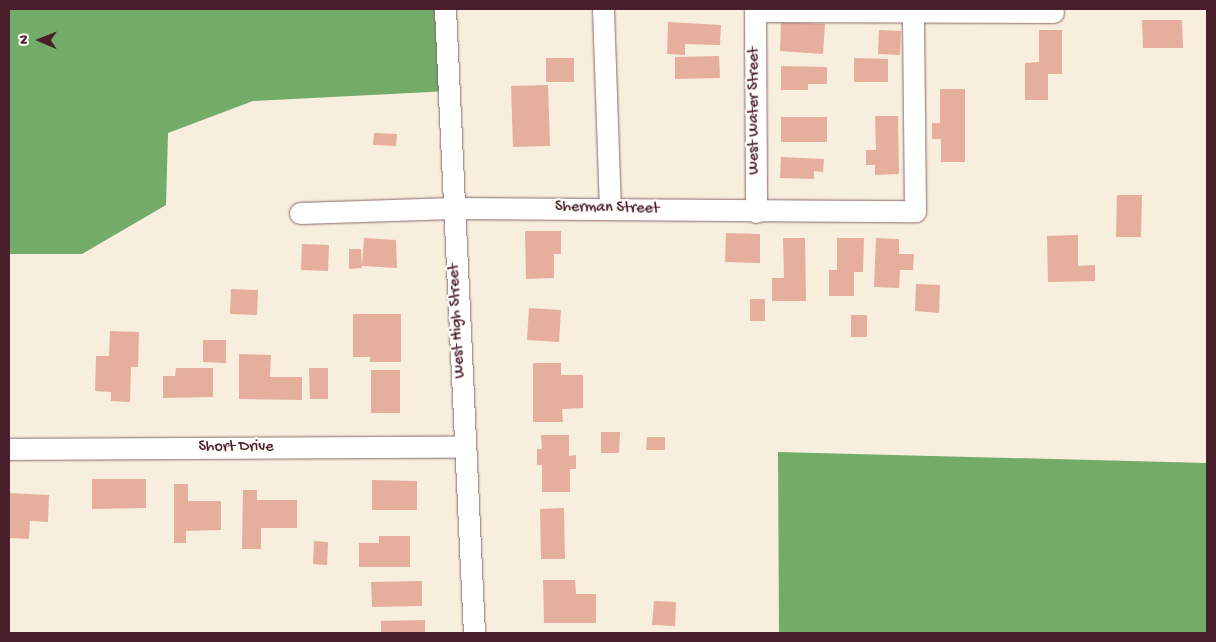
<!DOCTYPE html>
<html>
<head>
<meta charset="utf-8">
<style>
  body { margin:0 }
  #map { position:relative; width:1216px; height:642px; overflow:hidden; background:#f8eede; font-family:"Gochi Hand",sans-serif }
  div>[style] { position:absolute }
  .forest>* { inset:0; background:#73ab69 }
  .building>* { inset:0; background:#e6ae9d }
  .roads { filter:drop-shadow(0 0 1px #87676a) drop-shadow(0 0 1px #87676a) }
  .minor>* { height:21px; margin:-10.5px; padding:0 10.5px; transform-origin:10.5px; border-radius:10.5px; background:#fff }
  span { translate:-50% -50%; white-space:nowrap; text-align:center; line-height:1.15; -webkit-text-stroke:4.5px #fdfcf7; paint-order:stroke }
  .street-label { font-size:16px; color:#4a1f2b }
  .frame { position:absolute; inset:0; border:10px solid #4a1f2b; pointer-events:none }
  .north { position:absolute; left:15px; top:15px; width:50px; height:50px; -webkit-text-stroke:4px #fdfcf7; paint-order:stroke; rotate:271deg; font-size:14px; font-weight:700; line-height:20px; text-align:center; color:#4a1f2b }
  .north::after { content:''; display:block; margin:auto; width:18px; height:22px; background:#4a1f2b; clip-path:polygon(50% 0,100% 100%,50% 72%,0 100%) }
</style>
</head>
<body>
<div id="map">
  <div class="forest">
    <i style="clip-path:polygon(9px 9px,445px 9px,449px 91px,253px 101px,168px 133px,166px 205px,82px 254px,9px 254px)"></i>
    <i style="clip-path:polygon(778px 452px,1207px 463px,1207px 633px,779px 633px)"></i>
  </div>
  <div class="building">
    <i style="clip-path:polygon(1142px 20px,1182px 20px,1183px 48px,1143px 48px)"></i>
    <i style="clip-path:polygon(668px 22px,721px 25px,720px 45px,685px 44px,685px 55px,667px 54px)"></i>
    <i style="clip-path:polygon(781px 22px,825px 24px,823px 54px,780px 51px)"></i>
    <i style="clip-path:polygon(879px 30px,901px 31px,900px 55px,878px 54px)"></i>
    <i style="clip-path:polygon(1039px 30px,1062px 30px,1062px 74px,1048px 74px,1048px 100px,1025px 100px,1025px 63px,1039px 62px)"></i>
    <i style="clip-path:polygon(719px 56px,720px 78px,675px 79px,675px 57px)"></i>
    <i style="clip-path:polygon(546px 58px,574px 58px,574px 82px,546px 82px)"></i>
    <i style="clip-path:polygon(854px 58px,888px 59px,888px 82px,854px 82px)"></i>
    <i style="clip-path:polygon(781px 66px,827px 67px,827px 84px,808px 84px,808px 90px,781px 90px)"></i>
    <i style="clip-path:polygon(548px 85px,550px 146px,513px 147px,511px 86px)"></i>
    <i style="clip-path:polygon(940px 89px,965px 89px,965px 162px,941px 162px,941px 139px,932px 139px,932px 123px,940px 123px)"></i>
    <i style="clip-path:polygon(875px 116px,898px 116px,899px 174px,875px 175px,875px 165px,866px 165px,866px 150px,876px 150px)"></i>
    <i style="clip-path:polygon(781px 117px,827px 117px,827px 142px,781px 142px)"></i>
    <i style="clip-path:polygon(374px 133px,397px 134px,396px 146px,373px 145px)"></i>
    <i style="clip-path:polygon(781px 157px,824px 159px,823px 172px,814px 171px,814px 179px,780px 178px)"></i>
    <i style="clip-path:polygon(1117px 195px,1142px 195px,1141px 237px,1116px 237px)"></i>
    <i style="clip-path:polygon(525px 231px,561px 231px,561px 254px,554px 254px,554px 278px,526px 279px)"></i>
    <i style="clip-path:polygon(726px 233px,760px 234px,760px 263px,725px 262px)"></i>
    <i style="clip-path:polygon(1078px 235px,1078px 266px,1095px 265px,1095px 281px,1048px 282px,1047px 236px)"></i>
    <i style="clip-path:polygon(364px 238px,396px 240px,397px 268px,362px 266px)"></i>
    <i style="clip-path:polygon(783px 238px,805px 238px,806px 301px,772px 301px,772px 278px,784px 278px)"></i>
    <i style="clip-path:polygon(837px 238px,864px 238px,863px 272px,854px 272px,854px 296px,829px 296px,829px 270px,837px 270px)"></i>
    <i style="clip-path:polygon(876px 238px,899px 239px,899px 254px,914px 254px,913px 270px,900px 270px,899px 288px,874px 287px)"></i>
    <i style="clip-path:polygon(302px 244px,329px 245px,328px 271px,301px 270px)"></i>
    <i style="clip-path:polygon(349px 249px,361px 249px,362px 268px,349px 269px)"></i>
    <i style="clip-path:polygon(916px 284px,940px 285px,939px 313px,915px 311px)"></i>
    <i style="clip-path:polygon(231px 289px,258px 290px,257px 315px,230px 314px)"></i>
    <i style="clip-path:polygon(750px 299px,765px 299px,765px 321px,750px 321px)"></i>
    <i style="clip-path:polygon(529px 308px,561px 310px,559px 342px,527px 340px)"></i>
    <i style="clip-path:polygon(353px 314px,401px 314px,401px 362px,370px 362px,370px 357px,353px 357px)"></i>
    <i style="clip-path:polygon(851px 315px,867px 315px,867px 337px,851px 337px)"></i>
    <i style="clip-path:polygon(110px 331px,139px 332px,138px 367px,131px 367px,130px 402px,111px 401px,111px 392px,95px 391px,96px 356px,109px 356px)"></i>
    <i style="clip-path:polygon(203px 340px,226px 340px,226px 363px,203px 362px)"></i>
    <i style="clip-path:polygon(239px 354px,271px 355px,270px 377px,302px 377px,302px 400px,239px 399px)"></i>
    <i style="clip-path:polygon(533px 363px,561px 363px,561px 375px,583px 375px,583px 408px,562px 409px,563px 422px,533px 422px)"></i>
    <i style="clip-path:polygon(176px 368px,213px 368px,213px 397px,163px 398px,163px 376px,175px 376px)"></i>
    <i style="clip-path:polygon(309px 368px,328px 368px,328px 399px,310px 399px)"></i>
    <i style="clip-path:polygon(371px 370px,400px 370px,400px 413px,371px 413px)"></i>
    <i style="clip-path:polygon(601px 432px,620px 432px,619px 453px,601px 453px)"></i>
    <i style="clip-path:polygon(541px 435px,569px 435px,569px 456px,576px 455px,576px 469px,570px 469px,570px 492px,542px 492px,542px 465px,537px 465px,537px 449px,542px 449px)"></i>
    <i style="clip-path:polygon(647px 437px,665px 437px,665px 450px,646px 450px)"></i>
    <i style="clip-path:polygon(92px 479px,146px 479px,146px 508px,92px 509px)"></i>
    <i style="clip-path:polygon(372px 480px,417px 481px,417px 510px,372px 510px)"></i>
    <i style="clip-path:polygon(174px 484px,188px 484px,188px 501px,221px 501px,221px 530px,186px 531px,186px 543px,174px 543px)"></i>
    <i style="clip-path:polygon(243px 490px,257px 490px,257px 500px,297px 500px,297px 528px,261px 528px,261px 549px,242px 549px)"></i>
    <i style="clip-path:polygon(9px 493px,49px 495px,48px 522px,30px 521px,29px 539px,9px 538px)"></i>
    <i style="clip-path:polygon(564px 508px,565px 559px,541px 559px,540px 509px)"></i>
    <i style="clip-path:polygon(379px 536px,410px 536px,410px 567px,359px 567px,359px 543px,379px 543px)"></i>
    <i style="clip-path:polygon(314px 541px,328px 542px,327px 565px,313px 564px)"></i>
    <i style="clip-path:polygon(543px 580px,575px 580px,576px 594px,596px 594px,596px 623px,544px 623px)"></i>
    <i style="clip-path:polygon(422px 581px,422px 606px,372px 607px,371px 582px)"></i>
    <i style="clip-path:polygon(654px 601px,676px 602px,675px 626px,652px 625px)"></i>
    <i style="clip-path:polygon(425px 620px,425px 633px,381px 633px,381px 621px)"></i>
  </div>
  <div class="roads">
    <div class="minor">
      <i style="left:445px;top:9px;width:625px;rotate:87.34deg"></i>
      <i style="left:603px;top:9px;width:199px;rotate:88deg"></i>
      <i style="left:755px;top:9px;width:203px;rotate:89.7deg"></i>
      <i style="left:755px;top:11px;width:298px;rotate:0.2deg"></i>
      <i style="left:300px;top:213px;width:153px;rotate:-1.9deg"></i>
      <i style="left:453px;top:208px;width:462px;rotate:0.4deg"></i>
      <i style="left:915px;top:211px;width:202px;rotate:-90.6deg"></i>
      <i style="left:9px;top:449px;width:455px;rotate:-0.3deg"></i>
    </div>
  </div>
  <div class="street-label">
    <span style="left:755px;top:111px;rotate:-90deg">West Water Street</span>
    <span style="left:607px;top:209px;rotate:1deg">Sherman Street</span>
    <span style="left:458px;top:321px;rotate:-93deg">West High Street</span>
    <span style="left:236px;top:448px">Short Drive</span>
  </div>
  <div class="frame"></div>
  <div class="north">N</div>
</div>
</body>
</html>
